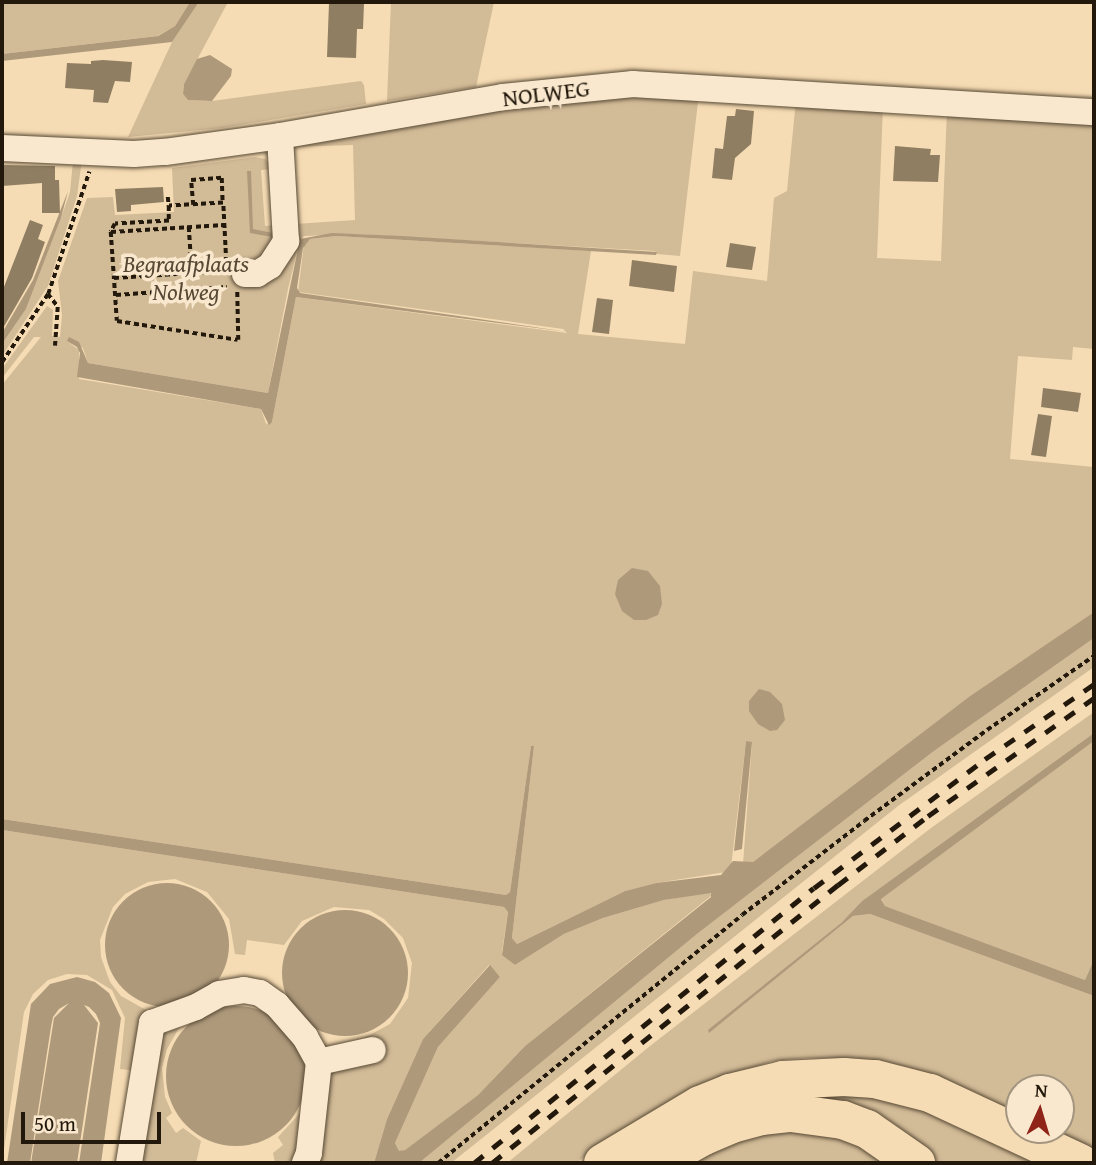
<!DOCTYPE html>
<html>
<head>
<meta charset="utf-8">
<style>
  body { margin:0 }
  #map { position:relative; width:1096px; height:1165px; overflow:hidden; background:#f6dcb4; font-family:"Gentium Book Plus",serif }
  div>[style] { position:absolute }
  .green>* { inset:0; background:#d2bb97 }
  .water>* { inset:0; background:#ae997b }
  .round { border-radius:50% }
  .building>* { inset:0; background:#907e63 }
  .path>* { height:3.5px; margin-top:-1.75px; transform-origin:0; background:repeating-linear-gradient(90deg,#22180b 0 5px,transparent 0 8.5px) }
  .roads { filter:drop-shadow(0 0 2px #574935) drop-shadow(0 0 2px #574935) }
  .minor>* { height:26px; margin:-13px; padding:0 13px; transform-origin:13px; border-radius:13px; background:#f9e8ce }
  .highway>* { height:38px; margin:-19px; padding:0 19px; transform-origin:19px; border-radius:19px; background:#f6dcb4 }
  .rail>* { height:5px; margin-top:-2.5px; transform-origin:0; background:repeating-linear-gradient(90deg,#22180b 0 12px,transparent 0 24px) }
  span { translate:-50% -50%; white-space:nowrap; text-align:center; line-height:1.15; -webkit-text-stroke:7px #f9e8ce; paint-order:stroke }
  .street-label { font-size:24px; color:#22180b }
  .park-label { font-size:24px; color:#574935; font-style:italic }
  .frame { position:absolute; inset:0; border:4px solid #22180b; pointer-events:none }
  .north { position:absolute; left:1005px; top:1074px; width:70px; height:70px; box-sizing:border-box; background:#f9e8ce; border:2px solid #a39580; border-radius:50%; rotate:4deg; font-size:19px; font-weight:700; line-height:28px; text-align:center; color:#22180b }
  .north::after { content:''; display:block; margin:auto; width:24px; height:32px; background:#8f2418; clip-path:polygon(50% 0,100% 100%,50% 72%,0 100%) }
  .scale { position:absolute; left:21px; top:1112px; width:140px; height:32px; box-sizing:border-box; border:4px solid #22180b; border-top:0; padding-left:9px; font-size:21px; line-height:24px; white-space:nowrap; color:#22180b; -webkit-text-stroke:5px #f9e8ce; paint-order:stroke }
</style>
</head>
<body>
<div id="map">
  <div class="green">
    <i style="clip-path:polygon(2px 2px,190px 2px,175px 26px,157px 36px,2px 54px)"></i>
    <i style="clip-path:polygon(199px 2px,228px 2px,184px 84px,183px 94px,188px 100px,212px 101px,361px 81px,364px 85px,366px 104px,222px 128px,128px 137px,172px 42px)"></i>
    <i style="clip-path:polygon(391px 2px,494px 2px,476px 87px,387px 101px)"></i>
    <i style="clip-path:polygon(596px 93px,693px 94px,698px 102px,680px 256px,657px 254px,655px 251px,354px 234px,304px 236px,300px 240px,288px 289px,268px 393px,88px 363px,83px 348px,67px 341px,79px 350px,79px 379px,261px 409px,266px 424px,272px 422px,296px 297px,567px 333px,563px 329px,298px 292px,304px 244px,309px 239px,336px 236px,591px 251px,578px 334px,685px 344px,693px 271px,767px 281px,774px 198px,787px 191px,796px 100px,883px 106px,877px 258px,941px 261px,947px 109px,1094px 121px,1094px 349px,1073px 347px,1072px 360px,1018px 356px,1010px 459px,1094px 467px,1094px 612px,970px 696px,753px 862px,743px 864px,752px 743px,746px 741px,731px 867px,726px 872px,656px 883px,625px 891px,517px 944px,512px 938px,534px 746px,531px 746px,510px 892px,506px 895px,2px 819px,2px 385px,41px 337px,34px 337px,2px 378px,2px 369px,47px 306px,53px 310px,52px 336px,60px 337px,62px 315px,58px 281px,87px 198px,113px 197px,115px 215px,174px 212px,172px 168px,255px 157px,265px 159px,275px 169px,261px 170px,265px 226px,355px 220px,353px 145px,290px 147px)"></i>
    <i style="clip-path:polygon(82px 160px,77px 196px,48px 286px,2px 356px,2px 344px,26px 309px,61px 218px,70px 192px,73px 161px)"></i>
    <i style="clip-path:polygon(1094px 638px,1094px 667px,898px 806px,451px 1163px,419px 1163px,697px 934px,934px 751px)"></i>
    <i style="clip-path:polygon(1094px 712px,1094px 733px,862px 901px,841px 923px,709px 1033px,853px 916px,870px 914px,1094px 996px,1094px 1151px,1048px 1130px,1061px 1130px,1061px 1088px,1019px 1088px,1019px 1115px,908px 1067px,837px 1058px,805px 1058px,772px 1061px,698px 1088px,612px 1136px,576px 1163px,507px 1163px,650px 1046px,931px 828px)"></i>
    <i style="clip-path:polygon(1094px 741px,1092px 964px,1085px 980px,885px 906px,881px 898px)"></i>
    <i style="clip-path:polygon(2px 830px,504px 907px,508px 911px,502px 952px,515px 965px,564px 934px,603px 918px,664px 900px,709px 892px,712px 895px,525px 1046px,478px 1095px,405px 1150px,399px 1152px,395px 1143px,438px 1047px,500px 977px,489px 965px,423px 1039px,387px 1119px,374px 1163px,313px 1163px,325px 1073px,367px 1046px,364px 1038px,390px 1024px,408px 998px,412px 963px,403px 938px,384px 919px,369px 910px,334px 907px,302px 921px,284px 945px,247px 940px,245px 955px,235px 954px,229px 919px,207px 892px,175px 879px,148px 882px,125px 894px,113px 907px,100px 940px,101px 957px,110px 982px,121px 996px,146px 1010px,137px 1071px,120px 1069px,125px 1018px,112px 990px,87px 975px,67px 974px,48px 980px,33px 994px,24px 1012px,2px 1163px)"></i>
    <i style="clip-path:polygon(180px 1026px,167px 1049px,162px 1068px,165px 1097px,172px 1113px,166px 1118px,176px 1133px,183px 1128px,201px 1141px,196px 1163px,138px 1163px,156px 1028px)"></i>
    <i style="clip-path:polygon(313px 1062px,296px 1163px,275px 1163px,273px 1153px,283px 1145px,278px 1137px,302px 1111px)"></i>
    <i style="clip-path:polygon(866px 1086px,1060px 1163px,924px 1163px,866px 1121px,672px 1127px)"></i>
    <i style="clip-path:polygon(796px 1127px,840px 1135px,889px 1163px,679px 1163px,732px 1140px)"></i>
  </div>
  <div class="water">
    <i style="clip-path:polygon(190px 2px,199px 2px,172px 42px,2px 61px,2px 54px,158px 36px,175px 26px)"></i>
    <i style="clip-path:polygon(210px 55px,232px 69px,231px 76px,212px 101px,188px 100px,183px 94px,184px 84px,197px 59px)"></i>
    <i style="clip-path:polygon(247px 171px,251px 171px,253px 229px,273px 233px,272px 237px,250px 233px)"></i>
    <i style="clip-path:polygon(68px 191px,61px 218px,26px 309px,2px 344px,2px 333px,33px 280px)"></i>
    <i style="clip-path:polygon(332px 233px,402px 236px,657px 252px,656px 255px,336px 236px,310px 239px,303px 248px,297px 288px,300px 293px,568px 332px,296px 297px,272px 422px,269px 425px,261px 409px,77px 377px,80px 353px,77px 347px,67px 341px,69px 337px,79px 342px,88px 363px,268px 393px,300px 239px)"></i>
    <i style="clip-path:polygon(632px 568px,648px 571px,660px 586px,662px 604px,658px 615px,646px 620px,634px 620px,622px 611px,615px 594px,618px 580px)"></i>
    <i style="clip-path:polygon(1094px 612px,1094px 638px,934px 751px,697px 934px,419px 1163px,374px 1163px,387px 1119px,423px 1039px,490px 965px,500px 977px,438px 1047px,395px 1143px,399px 1151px,405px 1150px,478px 1095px,525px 1046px,711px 897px,711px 893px,664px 900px,603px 918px,564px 934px,515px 965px,502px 955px,508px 912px,504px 907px,2px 830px,2px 819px,506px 895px,510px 892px,531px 746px,534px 746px,512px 938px,517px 944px,625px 891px,656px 883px,721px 875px,733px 861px,753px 862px,970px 696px)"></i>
    <i style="clip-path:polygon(759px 689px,770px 692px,782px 704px,785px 720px,777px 730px,770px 731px,758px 724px,749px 711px,749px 701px)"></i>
    <i style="clip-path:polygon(1094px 733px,1094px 741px,881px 899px,885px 906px,1085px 980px,1092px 964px,1094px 803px,1094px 996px,870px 914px,853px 916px,709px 1033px,708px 1030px,841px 923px,862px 901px)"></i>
    <i style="clip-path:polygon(746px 741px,752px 742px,742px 849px,734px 851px)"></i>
    <i class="round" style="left:105px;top:883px;width:124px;height:124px"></i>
    <i class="round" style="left:282px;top:910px;width:126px;height:126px"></i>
    <i style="clip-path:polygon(77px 977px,95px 982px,109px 993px,121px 1018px,101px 1163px,79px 1163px,100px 1023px,96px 1014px,89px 1007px,84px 1005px,98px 1023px,77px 1163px,31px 1163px,54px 1018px,69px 1003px,59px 1009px,53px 1017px,51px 1027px,30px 1163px,7px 1163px,31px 1004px,50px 984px)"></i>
    <i class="round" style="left:166px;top:1006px;width:140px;height:140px"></i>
  </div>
  <div class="building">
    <i style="clip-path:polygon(329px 3px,364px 4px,363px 29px,357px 29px,356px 58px,327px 57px)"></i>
    <i style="clip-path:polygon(103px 60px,132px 62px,130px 82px,115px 81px,108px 103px,93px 102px,94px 90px,65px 88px,67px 63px,91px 64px,91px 61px)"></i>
    <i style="clip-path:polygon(736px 109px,754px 111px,751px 144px,735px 158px,732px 180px,712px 178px,715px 148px,723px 149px,727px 116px,735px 116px)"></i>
    <i style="clip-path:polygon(895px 146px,931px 149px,930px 155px,940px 155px,938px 182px,893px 181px)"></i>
    <i style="clip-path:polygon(2px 165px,55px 166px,55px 180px,59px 180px,60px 213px,42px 213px,42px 183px,2px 186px)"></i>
    <i style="clip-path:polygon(163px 187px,164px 202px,131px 205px,131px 211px,117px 212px,115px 189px)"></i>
    <i style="clip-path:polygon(30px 220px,43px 225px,38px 239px,45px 242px,32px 278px,2px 330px,2px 292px)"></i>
    <i style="clip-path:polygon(730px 243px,756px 247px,752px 270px,726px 267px)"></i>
    <i style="clip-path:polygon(632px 260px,677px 266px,674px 292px,629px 286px)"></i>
    <i style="clip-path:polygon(597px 298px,613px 300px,609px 334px,592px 332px)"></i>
    <i style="clip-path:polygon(1043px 388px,1081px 393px,1078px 412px,1041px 407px)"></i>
    <i style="clip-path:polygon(1038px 414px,1052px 416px,1046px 457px,1031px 455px)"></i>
  </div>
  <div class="path">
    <i style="left:168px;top:197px;width:9px;rotate:84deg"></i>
    <i style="left:193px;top:205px;width:25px;rotate:-95deg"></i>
    <i style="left:191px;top:180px;width:31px;rotate:-4deg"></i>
    <i style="left:222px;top:178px;width:25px;rotate:88deg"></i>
    <i style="left:189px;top:227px;width:46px;rotate:86.3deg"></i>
    <i style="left:111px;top:232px;width:113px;rotate:-3.5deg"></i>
    <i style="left:226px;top:262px;width:59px;rotate:-92.9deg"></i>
    <i style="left:223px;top:203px;width:54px;rotate:176.8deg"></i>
    <i style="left:169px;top:206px;width:15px;rotate:90deg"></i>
    <i style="left:169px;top:221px;width:54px;rotate:176.8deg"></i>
    <i style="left:115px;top:224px;width:9px;rotate:117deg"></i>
    <i style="left:111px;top:232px;width:89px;rotate:86.1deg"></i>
    <i style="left:117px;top:321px;width:122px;rotate:8.9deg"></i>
    <i style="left:238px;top:340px;width:48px;rotate:-91.2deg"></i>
    <i style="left:114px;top:278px;width:110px;rotate:-3.6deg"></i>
    <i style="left:48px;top:294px;width:16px;rotate:52deg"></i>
    <i style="left:58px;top:307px;width:39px;rotate:94deg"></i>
    <i style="left:116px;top:295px;width:111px;rotate:-4.1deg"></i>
    <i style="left:2px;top:362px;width:82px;rotate:-55.9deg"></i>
    <i style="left:48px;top:294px;width:129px;rotate:-71.4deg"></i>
    <i style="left:438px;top:1163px;width:392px;rotate:-39.2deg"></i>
    <i style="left:742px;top:915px;width:154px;rotate:-37.6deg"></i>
    <i style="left:864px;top:821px;width:153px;rotate:-36.5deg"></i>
    <i style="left:987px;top:730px;width:130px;rotate:-34.7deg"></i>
  </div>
  <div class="roads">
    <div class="minor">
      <i style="left:2px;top:148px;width:132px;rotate:2.6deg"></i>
      <i style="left:134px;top:154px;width:31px;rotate:-4deg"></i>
      <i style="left:165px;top:152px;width:116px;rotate:-7.9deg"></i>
      <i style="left:280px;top:136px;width:226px;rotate:-9.9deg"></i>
      <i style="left:503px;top:97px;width:131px;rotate:-5.7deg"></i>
      <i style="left:633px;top:84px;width:462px;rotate:3.5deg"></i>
      <i style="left:245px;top:274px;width:12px"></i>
      <i style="left:257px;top:274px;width:15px;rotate:-32deg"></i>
      <i style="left:270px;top:266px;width:30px;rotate:-57deg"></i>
      <i style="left:286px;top:241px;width:105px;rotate:-93.3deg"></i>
      <i style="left:319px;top:1062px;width:55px;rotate:-12.5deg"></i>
      <i style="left:129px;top:1163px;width:142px;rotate:-80.7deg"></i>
      <i style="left:152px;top:1023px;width:47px;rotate:-20deg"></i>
      <i style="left:196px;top:1007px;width:26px;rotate:-29deg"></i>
      <i style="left:219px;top:994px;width:25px;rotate:-9deg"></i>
      <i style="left:244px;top:990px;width:16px;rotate:11deg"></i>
      <i style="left:260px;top:993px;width:21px;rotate:35deg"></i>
      <i style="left:277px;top:1005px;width:43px;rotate:48.8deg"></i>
      <i style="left:305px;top:1037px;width:29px;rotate:61deg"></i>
      <i style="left:319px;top:1062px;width:92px;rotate:96.3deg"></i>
      <i style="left:309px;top:1153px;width:11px;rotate:112deg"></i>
    </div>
    <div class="highway">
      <i style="left:603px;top:1163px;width:113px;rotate:-30.9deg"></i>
      <i style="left:700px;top:1105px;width:32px;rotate:-22deg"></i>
      <i style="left:730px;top:1093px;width:55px;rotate:-13.8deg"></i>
      <i style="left:783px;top:1080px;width:61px;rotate:-2.8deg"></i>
      <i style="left:844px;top:1077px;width:31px;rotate:4deg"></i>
      <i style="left:875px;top:1079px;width:57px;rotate:14.3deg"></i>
      <i style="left:930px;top:1093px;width:166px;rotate:25deg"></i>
      <i style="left:655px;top:1163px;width:56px;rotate:-28.9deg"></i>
      <i style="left:704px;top:1136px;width:30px;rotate:-23deg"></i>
      <i style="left:732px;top:1124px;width:30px;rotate:-15deg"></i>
      <i style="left:761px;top:1116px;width:30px;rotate:-6deg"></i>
      <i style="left:791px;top:1113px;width:52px;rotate:7.7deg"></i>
      <i style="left:843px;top:1120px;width:26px;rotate:21deg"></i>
      <i style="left:867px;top:1129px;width:60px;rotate:34.8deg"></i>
    </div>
  </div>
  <div class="rail">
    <i style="left:474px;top:1163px;width:437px;rotate:-39deg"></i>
    <i style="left:814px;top:888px;width:214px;rotate:-37deg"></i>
    <i style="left:985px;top:759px;width:132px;rotate:-34.5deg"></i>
    <i style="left:492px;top:1163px;width:444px;rotate:-38.8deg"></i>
    <i style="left:838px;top:885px;width:113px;rotate:-37.5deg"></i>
    <i style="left:928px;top:816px;width:204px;rotate:-35.4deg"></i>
  </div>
  <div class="street-label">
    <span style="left:546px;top:93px;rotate:-7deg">NOLWEG</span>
  </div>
  <div class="park-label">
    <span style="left:186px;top:278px">Begraafplaats<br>Nolweg</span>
  </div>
  <div class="frame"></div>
  <div class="north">N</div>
  <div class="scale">50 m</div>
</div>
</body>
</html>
